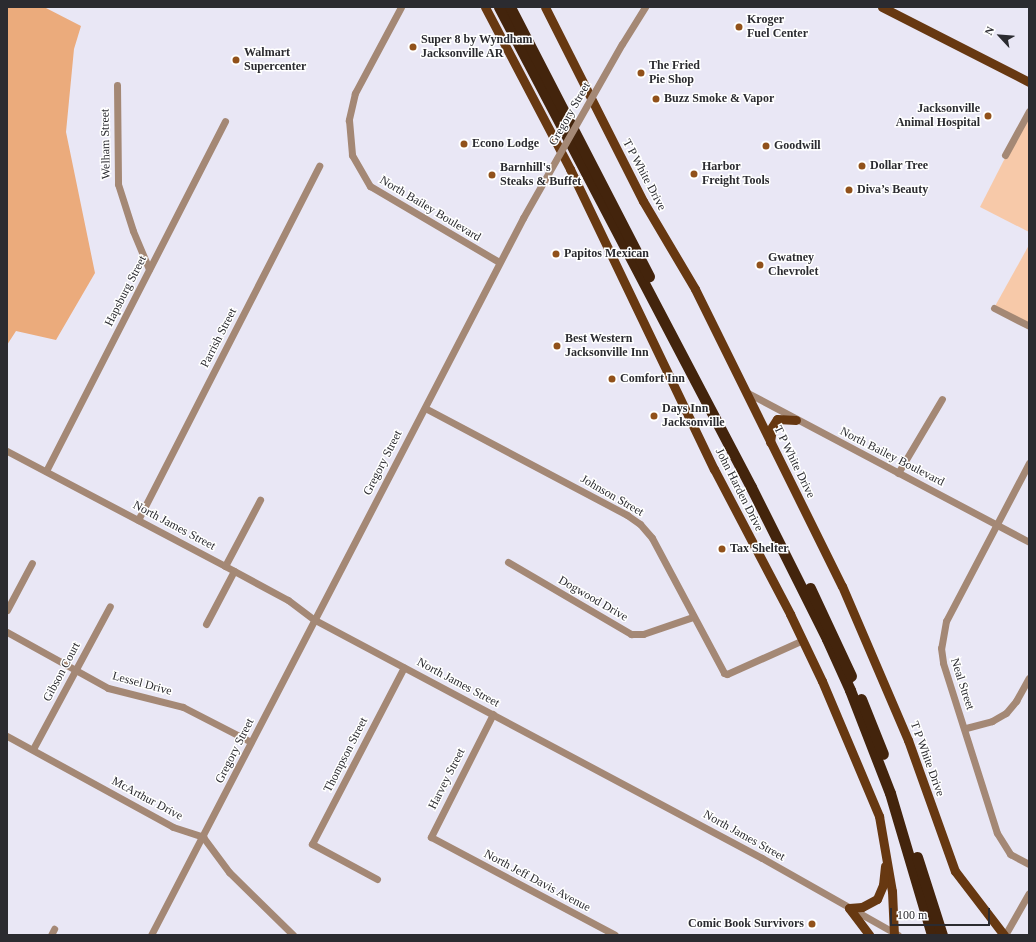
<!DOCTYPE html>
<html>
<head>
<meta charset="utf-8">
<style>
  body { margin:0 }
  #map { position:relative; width:1036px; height:942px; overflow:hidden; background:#e9e7f5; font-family:"Times New Roman",serif }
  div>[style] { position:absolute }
  .green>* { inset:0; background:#f7c9a9 }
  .forest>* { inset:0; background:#ebab7c }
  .minor>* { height:7px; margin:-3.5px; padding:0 3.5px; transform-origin:3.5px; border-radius:3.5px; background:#a48875 }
  .major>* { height:9px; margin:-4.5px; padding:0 4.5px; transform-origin:4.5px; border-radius:4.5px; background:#673811 }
  .highway>* { height:11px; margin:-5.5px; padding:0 5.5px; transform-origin:5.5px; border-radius:5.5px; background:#43240c }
  .minor-bridge>* { height:7px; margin:-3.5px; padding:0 3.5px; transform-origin:3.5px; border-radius:3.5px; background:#a48875 }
  .dots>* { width:11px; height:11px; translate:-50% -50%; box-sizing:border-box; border:2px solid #fff; border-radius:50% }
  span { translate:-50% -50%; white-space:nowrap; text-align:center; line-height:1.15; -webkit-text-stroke:3px #fff; paint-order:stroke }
  .poi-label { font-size:12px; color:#2b2b30; font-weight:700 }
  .left { translate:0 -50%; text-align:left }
  .right { translate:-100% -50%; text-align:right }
  .street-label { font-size:12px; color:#2b2b30 }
  .frame { position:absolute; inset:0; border:8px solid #2b2b30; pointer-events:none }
  .north { position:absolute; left:980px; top:16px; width:40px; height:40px; -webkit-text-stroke:3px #fff; paint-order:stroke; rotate:296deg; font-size:11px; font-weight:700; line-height:16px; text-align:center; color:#2b2b30 }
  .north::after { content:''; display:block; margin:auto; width:14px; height:18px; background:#2b2b30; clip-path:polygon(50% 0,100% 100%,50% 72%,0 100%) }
  .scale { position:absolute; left:890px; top:908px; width:100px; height:18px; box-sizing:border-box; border:2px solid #2b2b30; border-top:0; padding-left:5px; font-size:12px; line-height:14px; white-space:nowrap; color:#2b2b30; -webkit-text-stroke:3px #fff; paint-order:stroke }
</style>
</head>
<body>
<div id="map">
  <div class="green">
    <i style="clip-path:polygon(1029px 111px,1029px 232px,980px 207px)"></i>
    <i style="clip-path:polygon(1029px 245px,1029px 326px,994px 308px)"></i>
  </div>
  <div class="forest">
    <i style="clip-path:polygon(7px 7px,44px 7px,81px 26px,74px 49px,66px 132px,95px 273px,56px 340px,16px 331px,7px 345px)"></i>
  </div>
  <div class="minor">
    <i style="left:401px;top:7px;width:98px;rotate:118.1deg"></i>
    <i style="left:355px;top:93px;width:28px;rotate:103deg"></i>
    <i style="left:349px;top:120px;width:35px;rotate:85deg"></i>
    <i style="left:352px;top:155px;width:36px;rotate:60deg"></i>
    <i style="left:370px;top:186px;width:150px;rotate:30.5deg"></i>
    <i style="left:622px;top:44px;width:44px;rotate:-58.1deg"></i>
    <i style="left:117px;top:85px;width:99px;rotate:89.4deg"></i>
    <i style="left:118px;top:184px;width:49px;rotate:72.3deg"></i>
    <i style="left:133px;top:231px;width:41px;rotate:67.2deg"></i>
    <i style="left:1005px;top:155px;width:50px;rotate:-61.4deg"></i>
    <i style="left:994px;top:308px;width:39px;rotate:27deg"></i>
    <i style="left:746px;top:392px;width:320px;rotate:27.9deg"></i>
    <i style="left:425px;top:408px;width:229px;rotate:27.9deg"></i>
    <i style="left:627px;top:515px;width:16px;rotate:35deg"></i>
    <i style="left:640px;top:524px;width:18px;rotate:49deg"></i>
    <i style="left:652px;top:538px;width:153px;rotate:61.9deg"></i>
    <i style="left:724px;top:673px;width:3px;rotate:18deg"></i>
    <i style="left:727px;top:674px;width:83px;rotate:-24.1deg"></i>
    <i style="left:7px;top:451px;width:246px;rotate:27.8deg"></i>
    <i style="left:225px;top:566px;width:72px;rotate:28.4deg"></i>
    <i style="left:288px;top:600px;width:34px;rotate:37deg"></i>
    <i style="left:315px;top:620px;width:506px;rotate:28.03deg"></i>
    <i style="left:762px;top:858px;width:156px;rotate:29.5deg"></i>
    <i style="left:1029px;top:463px;width:178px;rotate:117.7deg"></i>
    <i style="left:946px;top:621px;width:27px;rotate:100deg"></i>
    <i style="left:941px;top:648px;width:15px;rotate:82deg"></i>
    <i style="left:943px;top:663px;width:178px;rotate:72.4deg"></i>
    <i style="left:997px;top:833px;width:25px;rotate:58deg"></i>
    <i style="left:1010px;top:854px;width:21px;rotate:28deg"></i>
    <i style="left:46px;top:471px;width:393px;rotate:-62.9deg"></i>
    <i style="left:898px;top:473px;width:86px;rotate:-59.3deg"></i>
    <i style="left:138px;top:520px;width:398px;rotate:-62.9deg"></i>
    <i style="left:508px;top:562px;width:143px;rotate:30.3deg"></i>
    <i style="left:631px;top:634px;width:12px"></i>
    <i style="left:643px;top:634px;width:53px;rotate:-18.8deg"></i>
    <i style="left:225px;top:566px;width:75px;rotate:-62.1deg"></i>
    <i style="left:7px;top:610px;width:53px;rotate:-62deg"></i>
    <i style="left:206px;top:624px;width:60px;rotate:-62.2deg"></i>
    <i style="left:7px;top:632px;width:115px;rotate:29deg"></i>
    <i style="left:108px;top:688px;width:77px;rotate:14.2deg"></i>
    <i style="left:183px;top:707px;width:76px;rotate:27.2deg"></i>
    <i style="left:493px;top:714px;width:138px;rotate:116.8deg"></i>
    <i style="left:431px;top:837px;width:208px;rotate:28deg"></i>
    <i style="left:966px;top:728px;width:27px;rotate:-15deg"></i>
    <i style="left:992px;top:721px;width:16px;rotate:-30deg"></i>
    <i style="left:1006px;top:713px;width:16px;rotate:-50deg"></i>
    <i style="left:1016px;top:701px;width:26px;rotate:-61deg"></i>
    <i style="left:7px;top:736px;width:189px;rotate:28.7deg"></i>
    <i style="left:173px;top:827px;width:32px;rotate:18deg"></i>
    <i style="left:203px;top:837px;width:44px;rotate:53.4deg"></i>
    <i style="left:229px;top:872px;width:90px;rotate:44.5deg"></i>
    <i style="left:33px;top:749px;width:162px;rotate:-61.7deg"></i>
    <i style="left:377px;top:879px;width:74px;rotate:-151.7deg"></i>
    <i style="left:312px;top:844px;width:199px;rotate:-62.5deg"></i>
    <i style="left:51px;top:935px;width:7px;rotate:-63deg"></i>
    <i style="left:151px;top:935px;width:808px;rotate:-62.58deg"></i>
    <i style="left:1005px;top:935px;width:48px;rotate:-60.3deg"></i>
  </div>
  <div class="major">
    <i style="left:485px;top:7px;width:183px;rotate:62.3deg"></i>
    <i style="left:570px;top:169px;width:333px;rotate:64.4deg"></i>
    <i style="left:714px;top:469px;width:164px;rotate:62.3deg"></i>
    <i style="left:790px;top:614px;width:74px;rotate:64.5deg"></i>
    <i style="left:822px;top:681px;width:147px;rotate:67.1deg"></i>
    <i style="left:879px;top:816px;width:76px;rotate:80.2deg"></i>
    <i style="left:892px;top:891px;width:44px;rotate:87.4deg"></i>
    <i style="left:545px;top:7px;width:217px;rotate:63.2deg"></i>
    <i style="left:643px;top:201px;width:102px;rotate:59.4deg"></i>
    <i style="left:695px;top:289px;width:331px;rotate:63.7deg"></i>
    <i style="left:842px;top:586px;width:168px;rotate:66.8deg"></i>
    <i style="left:908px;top:740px;width:139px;rotate:70.3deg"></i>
    <i style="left:955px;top:871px;width:81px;rotate:52.6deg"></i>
    <i style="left:882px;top:7px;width:165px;rotate:27deg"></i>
    <i style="left:770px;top:442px;width:15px;rotate:-82deg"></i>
    <i style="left:772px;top:427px;width:9px;rotate:-58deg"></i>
    <i style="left:777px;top:419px;width:19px;rotate:3deg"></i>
    <i style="left:849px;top:908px;width:13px;rotate:-4deg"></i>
    <i style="left:862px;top:907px;width:17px;rotate:-28deg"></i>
    <i style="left:877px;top:899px;width:15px;rotate:-67deg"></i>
    <i style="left:883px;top:885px;width:19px;rotate:-84deg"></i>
    <i style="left:849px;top:908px;width:34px;rotate:53deg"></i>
  </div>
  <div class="highway">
    <i style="left:499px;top:7px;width:542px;rotate:62.3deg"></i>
    <i style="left:751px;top:487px;width:170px;rotate:63.4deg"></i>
    <i style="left:827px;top:639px;width:56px;rotate:65.7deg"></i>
    <i style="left:850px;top:690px;width:110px;rotate:68.8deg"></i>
    <i style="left:890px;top:793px;width:148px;rotate:73.5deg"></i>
    <i style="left:510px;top:7px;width:303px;rotate:62.7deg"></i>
    <i style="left:810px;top:588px;width:97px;rotate:65deg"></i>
    <i style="left:861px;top:699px;width:59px;rotate:68.2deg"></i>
    <i style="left:917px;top:857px;width:82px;rotate:72.2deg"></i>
  </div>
  <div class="minor-bridge">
    <i style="left:523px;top:218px;width:200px;rotate:-60.4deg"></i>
  </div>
  <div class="dots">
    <i style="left:739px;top:27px;background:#91511a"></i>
    <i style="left:413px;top:47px;background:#91511a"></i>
    <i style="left:236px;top:60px;background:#91511a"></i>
    <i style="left:641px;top:73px;background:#91511a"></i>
    <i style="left:656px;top:99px;background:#91511a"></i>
    <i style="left:988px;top:116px;background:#91511a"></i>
    <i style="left:464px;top:144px;background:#91511a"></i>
    <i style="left:766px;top:146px;background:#91511a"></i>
    <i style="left:862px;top:166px;background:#91511a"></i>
    <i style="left:694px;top:174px;background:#91511a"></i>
    <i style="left:492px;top:175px;background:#91511a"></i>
    <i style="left:849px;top:190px;background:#91511a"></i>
    <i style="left:556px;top:254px;background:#91511a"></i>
    <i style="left:760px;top:265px;background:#91511a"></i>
    <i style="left:557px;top:346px;background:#91511a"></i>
    <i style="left:612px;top:379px;background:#91511a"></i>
    <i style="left:654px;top:416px;background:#91511a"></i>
    <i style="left:722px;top:549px;background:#91511a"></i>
    <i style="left:812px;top:924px;background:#91511a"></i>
  </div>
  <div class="poi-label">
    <span class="left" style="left:747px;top:27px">Kroger<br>Fuel Center</span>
    <span class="left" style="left:421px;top:47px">Super 8 by Wyndham<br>Jacksonville AR</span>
    <span class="left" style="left:244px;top:60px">Walmart<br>Supercenter</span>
    <span class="left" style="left:649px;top:73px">The Fried<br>Pie Shop</span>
    <span class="left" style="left:664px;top:99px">Buzz Smoke &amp; Vapor</span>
    <span class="right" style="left:980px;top:116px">Jacksonville<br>Animal Hospital</span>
    <span class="left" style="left:472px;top:144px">Econo Lodge</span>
    <span class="left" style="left:774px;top:146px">Goodwill</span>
    <span class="left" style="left:870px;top:166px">Dollar Tree</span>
    <span class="left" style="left:702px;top:174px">Harbor<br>Freight Tools</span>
    <span class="left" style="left:500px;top:175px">Barnhill's<br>Steaks &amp; Buffet</span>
    <span class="left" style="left:857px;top:190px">Diva’s Beauty</span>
    <span class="left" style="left:564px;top:254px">Papitos Mexican</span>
    <span class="left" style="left:768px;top:265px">Gwatney<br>Chevrolet</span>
    <span class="left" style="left:565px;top:346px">Best Western<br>Jacksonville Inn</span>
    <span class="left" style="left:620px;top:379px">Comfort Inn</span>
    <span class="left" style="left:662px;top:416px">Days Inn<br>Jacksonville</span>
    <span class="left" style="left:730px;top:549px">Tax Shelter</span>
    <span class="right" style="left:804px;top:924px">Comic Book Survivors</span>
  </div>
  <div class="street-label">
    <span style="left:570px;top:114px;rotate:-60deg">Gregory Street</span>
    <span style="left:106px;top:144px;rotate:-91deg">Welham Street</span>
    <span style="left:644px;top:175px;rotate:62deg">T P White Drive</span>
    <span style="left:430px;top:209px;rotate:31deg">North Bailey Boulevard</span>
    <span style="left:126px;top:291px;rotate:-63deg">Hapsburg Street</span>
    <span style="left:219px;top:338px;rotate:-63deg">Parrish Street</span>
    <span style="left:892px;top:457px;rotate:27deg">North Bailey Boulevard</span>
    <span style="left:794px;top:462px;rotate:64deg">T P White Drive</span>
    <span style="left:383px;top:463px;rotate:-63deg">Gregory Street</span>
    <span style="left:739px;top:490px;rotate:63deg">John Harden Drive</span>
    <span style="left:612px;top:496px;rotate:30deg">Johnson Street</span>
    <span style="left:174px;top:526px;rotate:28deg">North James Street</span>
    <span style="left:593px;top:599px;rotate:30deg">Dogwood Drive</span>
    <span style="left:62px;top:672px;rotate:-62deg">Gibson Court</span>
    <span style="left:458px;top:683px;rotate:28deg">North James Street</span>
    <span style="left:142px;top:684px;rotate:15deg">Lessel Drive</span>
    <span style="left:962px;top:684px;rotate:72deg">Neal Street</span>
    <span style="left:235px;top:751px;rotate:-63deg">Gregory Street</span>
    <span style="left:346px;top:755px;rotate:-63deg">Thompson Street</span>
    <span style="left:927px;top:759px;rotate:70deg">T P White Drive</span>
    <span style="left:447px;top:779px;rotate:-63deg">Harvey Street</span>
    <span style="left:147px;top:799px;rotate:28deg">McArthur Drive</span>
    <span style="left:744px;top:836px;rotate:29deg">North James Street</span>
    <span style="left:537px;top:881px;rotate:28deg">North Jeff Davis Avenue</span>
  </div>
  <div class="frame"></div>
  <div class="north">N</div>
  <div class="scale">100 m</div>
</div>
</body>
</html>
